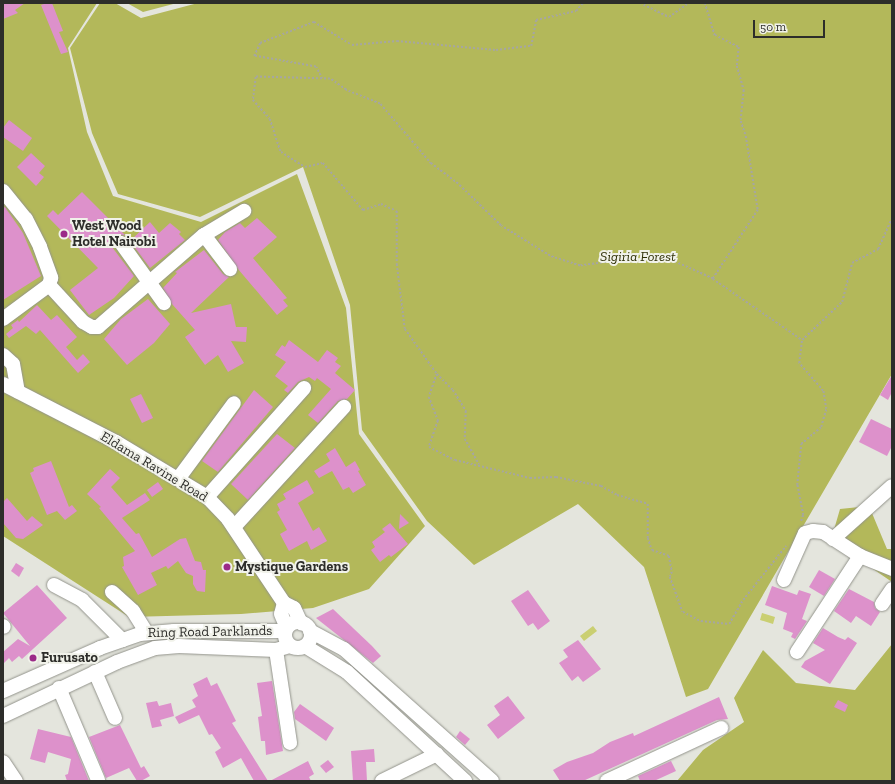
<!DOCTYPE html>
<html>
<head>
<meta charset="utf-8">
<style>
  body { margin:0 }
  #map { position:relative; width:895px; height:784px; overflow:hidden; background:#e4e5dd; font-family:"Zilla Slab",serif }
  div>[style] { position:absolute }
  .forest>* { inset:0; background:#b3b85a }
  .water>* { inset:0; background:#cacf71 }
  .building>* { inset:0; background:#dd91cb }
  .path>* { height:1.5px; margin-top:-0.75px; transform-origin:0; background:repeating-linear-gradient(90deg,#a6a6a0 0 2px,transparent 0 4px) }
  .roads { filter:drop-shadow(0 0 1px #93948c) drop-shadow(0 0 1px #93948c) }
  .minor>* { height:14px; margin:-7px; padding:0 7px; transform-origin:7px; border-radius:7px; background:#fff }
  .minor>.ring { margin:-7px; padding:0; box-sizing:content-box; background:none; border:14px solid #fff; border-radius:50% }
  .dots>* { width:11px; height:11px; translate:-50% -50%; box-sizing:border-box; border:2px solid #f1f2ea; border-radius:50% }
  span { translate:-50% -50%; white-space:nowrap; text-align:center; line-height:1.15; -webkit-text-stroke:4px #f1f2ea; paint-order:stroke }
  .poi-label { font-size:14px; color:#2d2d2a; font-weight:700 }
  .left { translate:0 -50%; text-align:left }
  .park-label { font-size:14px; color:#2f3007; font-style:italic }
  .street-label { font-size:14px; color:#2d2d2a }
  .frame { position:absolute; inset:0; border:4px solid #2d2d2a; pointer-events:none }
  .scale { position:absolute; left:753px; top:20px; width:72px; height:18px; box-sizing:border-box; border:2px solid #2d2d2a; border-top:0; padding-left:5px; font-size:12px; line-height:14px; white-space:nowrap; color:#2d2d2a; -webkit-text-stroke:3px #f1f2ea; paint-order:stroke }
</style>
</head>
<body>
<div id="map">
  <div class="forest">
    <i style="clip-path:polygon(3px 3px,97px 3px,68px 48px,87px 132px,113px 196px,201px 222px,297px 174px,346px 308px,359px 434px,425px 526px,369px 589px,313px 608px,241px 614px,129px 617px,3px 536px)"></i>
    <i style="clip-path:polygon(100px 3px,115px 3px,141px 18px,198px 3px,892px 3px,892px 374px,708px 689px,686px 697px,644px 567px,578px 504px,474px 565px,427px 521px,362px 430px,350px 305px,303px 167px,200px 217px,118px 194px,92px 133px,70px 48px)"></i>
    <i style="clip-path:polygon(127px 3px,177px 3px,143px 12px)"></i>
    <i style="clip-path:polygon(869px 506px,887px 549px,892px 549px,892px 582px,831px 540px,840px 509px)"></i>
    <i style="clip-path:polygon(892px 644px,892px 781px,677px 781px,703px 750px,744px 722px,734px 698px,763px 650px,796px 683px,855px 690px)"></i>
  </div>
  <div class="water">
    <i style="clip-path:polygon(762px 613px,775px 617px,773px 624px,760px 620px)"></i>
    <i style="clip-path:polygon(593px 626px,597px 631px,584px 641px,580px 636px)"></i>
  </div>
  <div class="building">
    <i style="clip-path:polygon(3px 3px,25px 3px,15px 10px,18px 13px,3px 19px)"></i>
    <i style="clip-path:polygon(47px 3px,52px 3px,63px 31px,59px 32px,68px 52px,61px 54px,41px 5px)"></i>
    <i style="clip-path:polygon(9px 120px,32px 138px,23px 151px,3px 137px,3px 128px)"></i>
    <i style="clip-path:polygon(31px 153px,45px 166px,39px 173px,44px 177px,36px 186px,17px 167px)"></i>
    <i style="clip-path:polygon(82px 192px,125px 235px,116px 236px,112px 247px,134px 276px,114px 298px,89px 315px,70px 290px,98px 268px,47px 216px,53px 210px,58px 215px)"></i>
    <i style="clip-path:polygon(5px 207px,23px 233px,41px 276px,3px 300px,3px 208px)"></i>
    <i style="clip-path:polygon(257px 218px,277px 237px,253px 258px,287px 298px,283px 300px,288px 306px,277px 315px,238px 269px,218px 240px,225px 232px,240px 223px,245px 228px)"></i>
    <i style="clip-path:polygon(150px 222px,159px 233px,170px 223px,181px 232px,179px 234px,185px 240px,150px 268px,130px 241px)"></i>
    <i style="clip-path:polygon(204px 250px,223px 274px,229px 277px,191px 313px,231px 304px,236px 327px,247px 327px,246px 342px,231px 341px,244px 363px,228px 372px,218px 355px,205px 365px,197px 354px,185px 337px,195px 330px,172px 304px,163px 288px,177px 273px,175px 272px)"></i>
    <i style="clip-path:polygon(148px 299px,170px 324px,154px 343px,127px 365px,104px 339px,121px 319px)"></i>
    <i style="clip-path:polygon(37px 305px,51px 320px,57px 315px,77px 337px,66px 347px,77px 360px,83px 354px,90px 362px,78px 373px,40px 330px,36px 334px,26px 326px,9px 338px,6px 334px,13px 328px,11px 325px,18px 320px,19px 322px)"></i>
    <i style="clip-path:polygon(289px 340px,318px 362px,327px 350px,338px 358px,335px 362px,341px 366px,335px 373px,355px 390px,347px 399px,338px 401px,318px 423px,308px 415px,331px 389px,317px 378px,315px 381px,309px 377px,298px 382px,288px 393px,284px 390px,288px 386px,275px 376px,286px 362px,275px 355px,282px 345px,285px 347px)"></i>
    <i style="clip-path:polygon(892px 375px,892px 392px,888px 400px,880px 395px)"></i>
    <i style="clip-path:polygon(254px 390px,273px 407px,218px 472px,202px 461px)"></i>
    <i style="clip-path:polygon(141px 394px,153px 418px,142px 423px,130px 399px)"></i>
    <i style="clip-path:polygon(871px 419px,892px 429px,892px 446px,887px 456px,859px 442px)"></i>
    <i style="clip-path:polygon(277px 434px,295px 448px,248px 500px,231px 484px)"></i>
    <i style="clip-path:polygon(335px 448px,346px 467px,355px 461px,360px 470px,358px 471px,366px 485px,353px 493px,349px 487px,343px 490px,332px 471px,319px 478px,314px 471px,330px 461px,326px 454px)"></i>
    <i style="clip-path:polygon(51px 461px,69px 507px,72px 505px,77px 511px,65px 520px,57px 511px,47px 515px,30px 473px,34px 471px,33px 468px)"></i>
    <i style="clip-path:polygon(110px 469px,120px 478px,111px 487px,127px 505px,145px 493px,150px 500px,122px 518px,136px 534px,139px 533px,152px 557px,180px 539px,186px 538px,195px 561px,201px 562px,203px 570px,206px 570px,205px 592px,197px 591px,193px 584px,193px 576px,186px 573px,178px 561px,168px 569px,166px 566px,151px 573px,157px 585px,138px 595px,122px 567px,124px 566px,123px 557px,135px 551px,99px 508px,101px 507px,87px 494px)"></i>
    <i style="clip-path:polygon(307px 480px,314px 493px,298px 503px,313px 531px,319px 527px,327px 541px,311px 550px,307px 541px,289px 551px,280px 534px,287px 530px,277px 512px,280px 510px,277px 504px,286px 499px,283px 494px)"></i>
    <i style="clip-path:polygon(158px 482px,163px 489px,152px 497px,147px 490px)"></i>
    <i style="clip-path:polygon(7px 498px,27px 521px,32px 516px,43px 525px,23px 539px,16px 538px,3px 523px,3px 502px)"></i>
    <i style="clip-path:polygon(400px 514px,409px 523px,399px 529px)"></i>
    <i style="clip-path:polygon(390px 523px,408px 544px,391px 557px,389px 555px,380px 562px,371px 550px,375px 547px,372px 542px,385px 532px,382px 529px)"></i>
    <i style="clip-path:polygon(16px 563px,24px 568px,19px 577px,11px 571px)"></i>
    <i style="clip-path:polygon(819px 570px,835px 579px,824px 596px,809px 587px)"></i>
    <i style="clip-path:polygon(37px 585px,67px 618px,22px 659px,19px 656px,12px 662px,9px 658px,3px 664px,3px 652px,18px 639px,30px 646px,3px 613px)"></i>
    <i style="clip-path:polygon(772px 586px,797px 595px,799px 590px,811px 594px,802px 619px,807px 621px,795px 639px,791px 637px,793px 633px,783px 629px,787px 613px,765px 605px)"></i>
    <i style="clip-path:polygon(849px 589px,874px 602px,875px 608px,880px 612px,871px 626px,856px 616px,851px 623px,834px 611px)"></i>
    <i style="clip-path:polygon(528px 590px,550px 621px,538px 630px,533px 623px,528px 626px,511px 601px)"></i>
    <i style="clip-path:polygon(333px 609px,372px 646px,381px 656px,373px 663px,316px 618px)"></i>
    <i style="clip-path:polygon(823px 628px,838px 637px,845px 640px,848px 637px,857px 643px,830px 684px,801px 667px,805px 661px,825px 650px,813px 643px)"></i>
    <i style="clip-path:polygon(578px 640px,601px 669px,583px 682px,578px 676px,572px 681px,559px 663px,568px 657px,563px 650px)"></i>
    <i style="clip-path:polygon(207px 677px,211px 686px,217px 683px,236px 721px,232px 723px,268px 781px,254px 781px,241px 758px,223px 768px,215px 752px,221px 748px,212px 734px,209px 735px,199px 715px,179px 724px,175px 717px,196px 707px,192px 700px,198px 696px,193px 684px)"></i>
    <i style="clip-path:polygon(272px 681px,283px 751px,266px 755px,265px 741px,261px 741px,258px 717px,262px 716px,257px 683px)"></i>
    <i style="clip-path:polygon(508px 696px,525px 718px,498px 739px,487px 725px,500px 715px,494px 706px)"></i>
    <i style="clip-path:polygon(719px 697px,728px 719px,717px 720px,583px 781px,560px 781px,553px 770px,567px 762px,593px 753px,610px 742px,633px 733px,634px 736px)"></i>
    <i style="clip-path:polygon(838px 700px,848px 705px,845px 712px,834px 707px)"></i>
    <i style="clip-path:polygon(157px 701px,159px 706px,171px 703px,174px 716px,160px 720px,162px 726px,152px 728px,146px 703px)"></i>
    <i style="clip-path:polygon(300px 704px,334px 728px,326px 741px,295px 719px,294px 712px)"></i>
    <i style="clip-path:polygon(120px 725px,141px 768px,144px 766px,150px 776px,141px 781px,137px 781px,129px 768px,106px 778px,89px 737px)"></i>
    <i style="clip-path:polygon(38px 729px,71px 737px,89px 781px,67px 781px,65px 775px,68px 774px,71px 759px,48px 752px,45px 763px,30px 759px)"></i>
    <i style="clip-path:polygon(460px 731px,470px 739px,465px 745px,456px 737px)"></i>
    <i style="clip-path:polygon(374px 749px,375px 762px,366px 762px,367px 781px,353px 781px,351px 751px)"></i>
    <i style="clip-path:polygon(328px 760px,334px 767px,326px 773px,320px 766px)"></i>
    <i style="clip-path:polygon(308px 761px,314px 774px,309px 777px,311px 781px,270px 781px)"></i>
    <i style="clip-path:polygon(671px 761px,676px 771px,654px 781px,640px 781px,638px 776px)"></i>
  </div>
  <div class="path">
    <i style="left:640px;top:3px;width:32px;rotate:26deg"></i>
    <i style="left:669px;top:17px;width:24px;rotate:-36deg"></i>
    <i style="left:705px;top:3px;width:34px;rotate:73deg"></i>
    <i style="left:715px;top:35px;width:27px;rotate:27deg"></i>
    <i style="left:739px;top:47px;width:19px;rotate:96deg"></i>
    <i style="left:737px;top:66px;width:25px;rotate:74deg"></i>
    <i style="left:744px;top:90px;width:31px;rotate:96deg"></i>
    <i style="left:741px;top:121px;width:16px;rotate:72deg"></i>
    <i style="left:746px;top:136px;width:75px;rotate:80.8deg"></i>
    <i style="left:758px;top:210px;width:82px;rotate:123.1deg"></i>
    <i style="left:713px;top:279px;width:51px;rotate:-155.9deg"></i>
    <i style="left:666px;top:258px;width:28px;rotate:180deg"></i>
    <i style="left:638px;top:258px;width:59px;rotate:172.1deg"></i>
    <i style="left:580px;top:266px;width:32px;rotate:-162deg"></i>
    <i style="left:550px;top:256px;width:57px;rotate:-148.5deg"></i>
    <i style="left:501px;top:226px;width:60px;rotate:-135.7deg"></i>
    <i style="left:458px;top:184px;width:34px;rotate:-143deg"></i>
    <i style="left:431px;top:164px;width:79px;rotate:-130.4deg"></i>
    <i style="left:380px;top:104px;width:37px;rotate:-158deg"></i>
    <i style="left:346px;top:90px;width:19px;rotate:-145deg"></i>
    <i style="left:330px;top:79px;width:74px;rotate:-178.5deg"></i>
    <i style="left:256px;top:77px;width:23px;rotate:97deg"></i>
    <i style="left:253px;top:100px;width:25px;rotate:48deg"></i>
    <i style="left:270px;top:119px;width:35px;rotate:72deg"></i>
    <i style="left:281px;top:152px;width:28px;rotate:32deg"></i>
    <i style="left:305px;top:167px;width:18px;rotate:-13deg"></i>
    <i style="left:323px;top:163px;width:62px;rotate:49.6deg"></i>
    <i style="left:363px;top:210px;width:19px;rotate:-18deg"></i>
    <i style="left:381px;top:204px;width:17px;rotate:24deg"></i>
    <i style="left:397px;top:211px;width:53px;rotate:90deg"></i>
    <i style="left:397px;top:264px;width:65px;rotate:83deg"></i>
    <i style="left:405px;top:329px;width:55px;rotate:54.6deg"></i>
    <i style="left:437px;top:374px;width:24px;rotate:109deg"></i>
    <i style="left:429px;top:397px;width:26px;rotate:69deg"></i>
    <i style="left:438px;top:421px;width:28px;rotate:109deg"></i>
    <i style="left:429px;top:447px;width:29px;rotate:27deg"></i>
    <i style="left:455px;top:460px;width:77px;rotate:13.5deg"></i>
    <i style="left:530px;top:478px;width:26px;rotate:-2deg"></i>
    <i style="left:556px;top:477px;width:46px;rotate:11.3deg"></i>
    <i style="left:601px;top:486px;width:18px;rotate:29deg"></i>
    <i style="left:617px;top:495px;width:32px;rotate:16deg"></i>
    <i style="left:648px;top:504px;width:34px;rotate:90deg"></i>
    <i style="left:648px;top:538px;width:13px;rotate:72deg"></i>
    <i style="left:652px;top:550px;width:18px;rotate:19deg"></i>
    <i style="left:669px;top:556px;width:16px;rotate:79deg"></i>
    <i style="left:672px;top:572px;width:5px;rotate:112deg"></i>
    <i style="left:670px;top:577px;width:37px;rotate:70deg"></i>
    <i style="left:683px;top:612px;width:20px;rotate:27deg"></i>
    <i style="left:701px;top:621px;width:28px;rotate:6deg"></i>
    <i style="left:729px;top:624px;width:28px;rotate:-60deg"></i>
    <i style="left:743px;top:600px;width:69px;rotate:-51.5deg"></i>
    <i style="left:322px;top:79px;width:13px;rotate:-117deg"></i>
    <i style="left:316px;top:67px;width:63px;rotate:-169.9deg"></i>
    <i style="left:254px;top:56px;width:14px;rotate:-65deg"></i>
    <i style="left:260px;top:43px;width:58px;rotate:-21.3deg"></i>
    <i style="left:314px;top:22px;width:44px;rotate:31.2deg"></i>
    <i style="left:352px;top:45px;width:45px;rotate:-5.1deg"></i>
    <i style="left:397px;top:41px;width:99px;rotate:5.2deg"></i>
    <i style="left:496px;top:50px;width:35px;rotate:-7deg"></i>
    <i style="left:531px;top:46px;width:26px;rotate:-79deg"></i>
    <i style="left:536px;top:20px;width:41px;rotate:-12.7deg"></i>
    <i style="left:576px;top:11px;width:11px;rotate:-49deg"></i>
    <i style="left:713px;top:279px;width:108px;rotate:34.4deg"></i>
    <i style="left:437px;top:374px;width:23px;rotate:45deg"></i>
    <i style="left:453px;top:390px;width:25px;rotate:58deg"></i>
    <i style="left:466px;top:411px;width:28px;rotate:92deg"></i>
    <i style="left:465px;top:439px;width:29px;rotate:61deg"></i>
    <i style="left:801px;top:521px;width:6px;rotate:-72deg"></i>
    <i style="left:803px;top:515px;width:31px;rotate:-101deg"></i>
    <i style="left:797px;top:485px;width:41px;rotate:-84.4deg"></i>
    <i style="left:801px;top:444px;width:26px;rotate:-40deg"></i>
    <i style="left:821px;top:427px;width:19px;rotate:-74deg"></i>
    <i style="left:826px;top:409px;width:18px;rotate:-99deg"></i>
    <i style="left:823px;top:391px;width:37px;rotate:-131deg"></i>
    <i style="left:799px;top:363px;width:23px;rotate:-83deg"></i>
    <i style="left:802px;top:340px;width:55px;rotate:-43.5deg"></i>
    <i style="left:842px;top:302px;width:40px;rotate:-75.6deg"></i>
    <i style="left:852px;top:263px;width:30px;rotate:-28deg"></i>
    <i style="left:878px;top:249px;width:34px;rotate:-66deg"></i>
  </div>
  <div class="roads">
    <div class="minor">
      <i style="left:3px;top:191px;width:36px;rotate:51deg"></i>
      <i style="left:26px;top:219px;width:31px;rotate:63deg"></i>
      <i style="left:40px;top:247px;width:33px;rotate:70deg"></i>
      <i style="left:51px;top:278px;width:7px;rotate:106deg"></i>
      <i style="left:49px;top:285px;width:57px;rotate:143.5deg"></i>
      <i style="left:204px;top:235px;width:43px;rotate:52.6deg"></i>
      <i style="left:121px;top:243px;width:74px;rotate:54.4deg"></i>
      <i style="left:49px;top:285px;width:50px;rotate:47.4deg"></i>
      <i style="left:83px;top:322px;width:10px;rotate:29deg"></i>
      <i style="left:92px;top:327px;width:6px"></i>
      <i style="left:98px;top:327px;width:140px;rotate:-41deg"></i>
      <i style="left:204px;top:235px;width:47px;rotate:-31deg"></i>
      <i style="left:3px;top:355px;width:13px;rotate:42deg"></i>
      <i style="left:13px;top:364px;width:28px;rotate:80deg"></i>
      <i style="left:3px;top:384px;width:127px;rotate:27.2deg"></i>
      <i style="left:116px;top:442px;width:106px;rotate:31.1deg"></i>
      <i style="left:207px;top:497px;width:30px;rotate:46deg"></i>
      <i style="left:228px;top:519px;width:101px;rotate:56.3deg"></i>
      <i style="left:178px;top:479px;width:94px;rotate:-53.6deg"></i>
      <i style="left:207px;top:497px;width:146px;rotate:-48.3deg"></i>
      <i style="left:234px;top:527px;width:163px;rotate:-47.5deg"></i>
      <i style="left:833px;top:539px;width:79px;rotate:-41.9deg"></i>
      <i style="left:784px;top:580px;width:51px;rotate:-65.9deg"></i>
      <i style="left:805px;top:533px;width:8px;rotate:-14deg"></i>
      <i style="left:813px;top:531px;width:10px;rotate:6deg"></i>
      <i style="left:823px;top:532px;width:44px;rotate:33deg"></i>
      <i style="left:860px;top:556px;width:35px;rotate:22deg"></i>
      <i style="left:54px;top:585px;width:32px;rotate:28deg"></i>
      <i style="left:82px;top:600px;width:57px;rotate:45deg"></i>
      <i style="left:112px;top:592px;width:28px;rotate:42deg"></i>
      <i style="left:133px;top:611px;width:26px;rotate:58deg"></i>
      <i style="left:284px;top:603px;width:11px;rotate:27deg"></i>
      <i style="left:294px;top:608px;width:17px;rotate:65deg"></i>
      <i style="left:284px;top:603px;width:11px;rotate:105deg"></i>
      <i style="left:281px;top:614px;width:15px;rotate:67deg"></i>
      <i style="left:882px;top:604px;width:18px;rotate:-56deg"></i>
      <i class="ring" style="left:285px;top:622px;width:12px;height:12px"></i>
      <i style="left:3px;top:626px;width:1px;rotate:45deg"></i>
      <i style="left:310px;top:631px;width:38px;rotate:28deg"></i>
      <i style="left:344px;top:649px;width:198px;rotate:41.7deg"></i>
      <i style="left:305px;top:646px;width:49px;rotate:31.8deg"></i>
      <i style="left:347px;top:672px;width:161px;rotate:42.7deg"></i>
      <i style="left:276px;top:650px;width:94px;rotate:81.4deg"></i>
      <i style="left:797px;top:652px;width:115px;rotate:-56.7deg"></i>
      <i style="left:95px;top:672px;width:50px;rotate:66.5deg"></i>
      <i style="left:59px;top:688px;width:100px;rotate:67deg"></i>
      <i style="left:3px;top:691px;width:106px;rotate:-23.9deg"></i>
      <i style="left:100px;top:648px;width:42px;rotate:-19.3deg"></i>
      <i style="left:140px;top:634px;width:34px;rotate:-5deg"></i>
      <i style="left:174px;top:631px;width:111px"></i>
      <i style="left:3px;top:716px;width:126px;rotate:-25.3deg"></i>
      <i style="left:117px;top:662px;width:40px;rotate:-20.2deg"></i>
      <i style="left:155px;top:648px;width:24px;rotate:-5deg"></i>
      <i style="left:179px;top:646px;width:97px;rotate:2.4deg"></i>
      <i style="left:276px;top:650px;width:15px;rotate:-16deg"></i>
      <i style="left:3px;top:762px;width:23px;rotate:56deg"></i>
      <i style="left:382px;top:781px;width:61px;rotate:-26.1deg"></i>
      <i style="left:607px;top:781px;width:126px;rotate:-24.9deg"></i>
    </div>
  </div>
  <div class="dots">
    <i style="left:64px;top:234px;background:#9b2a88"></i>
    <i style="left:227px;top:567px;background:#9b2a88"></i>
    <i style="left:33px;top:658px;background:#9b2a88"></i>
  </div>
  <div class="poi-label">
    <span class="left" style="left:72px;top:234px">West Wood<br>Hotel Nairobi</span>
    <span class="left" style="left:235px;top:567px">Mystique Gardens</span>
    <span class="left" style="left:41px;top:658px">Furusato</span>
  </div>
  <div class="park-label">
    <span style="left:638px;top:257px">Sigiria Forest</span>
  </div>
  <div class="street-label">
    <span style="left:154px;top:467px;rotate:31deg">Eldama Ravine Road</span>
    <span style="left:210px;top:632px;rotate:-1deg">Ring Road Parklands</span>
  </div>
  <div class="frame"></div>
  <div class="scale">50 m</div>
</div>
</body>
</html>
